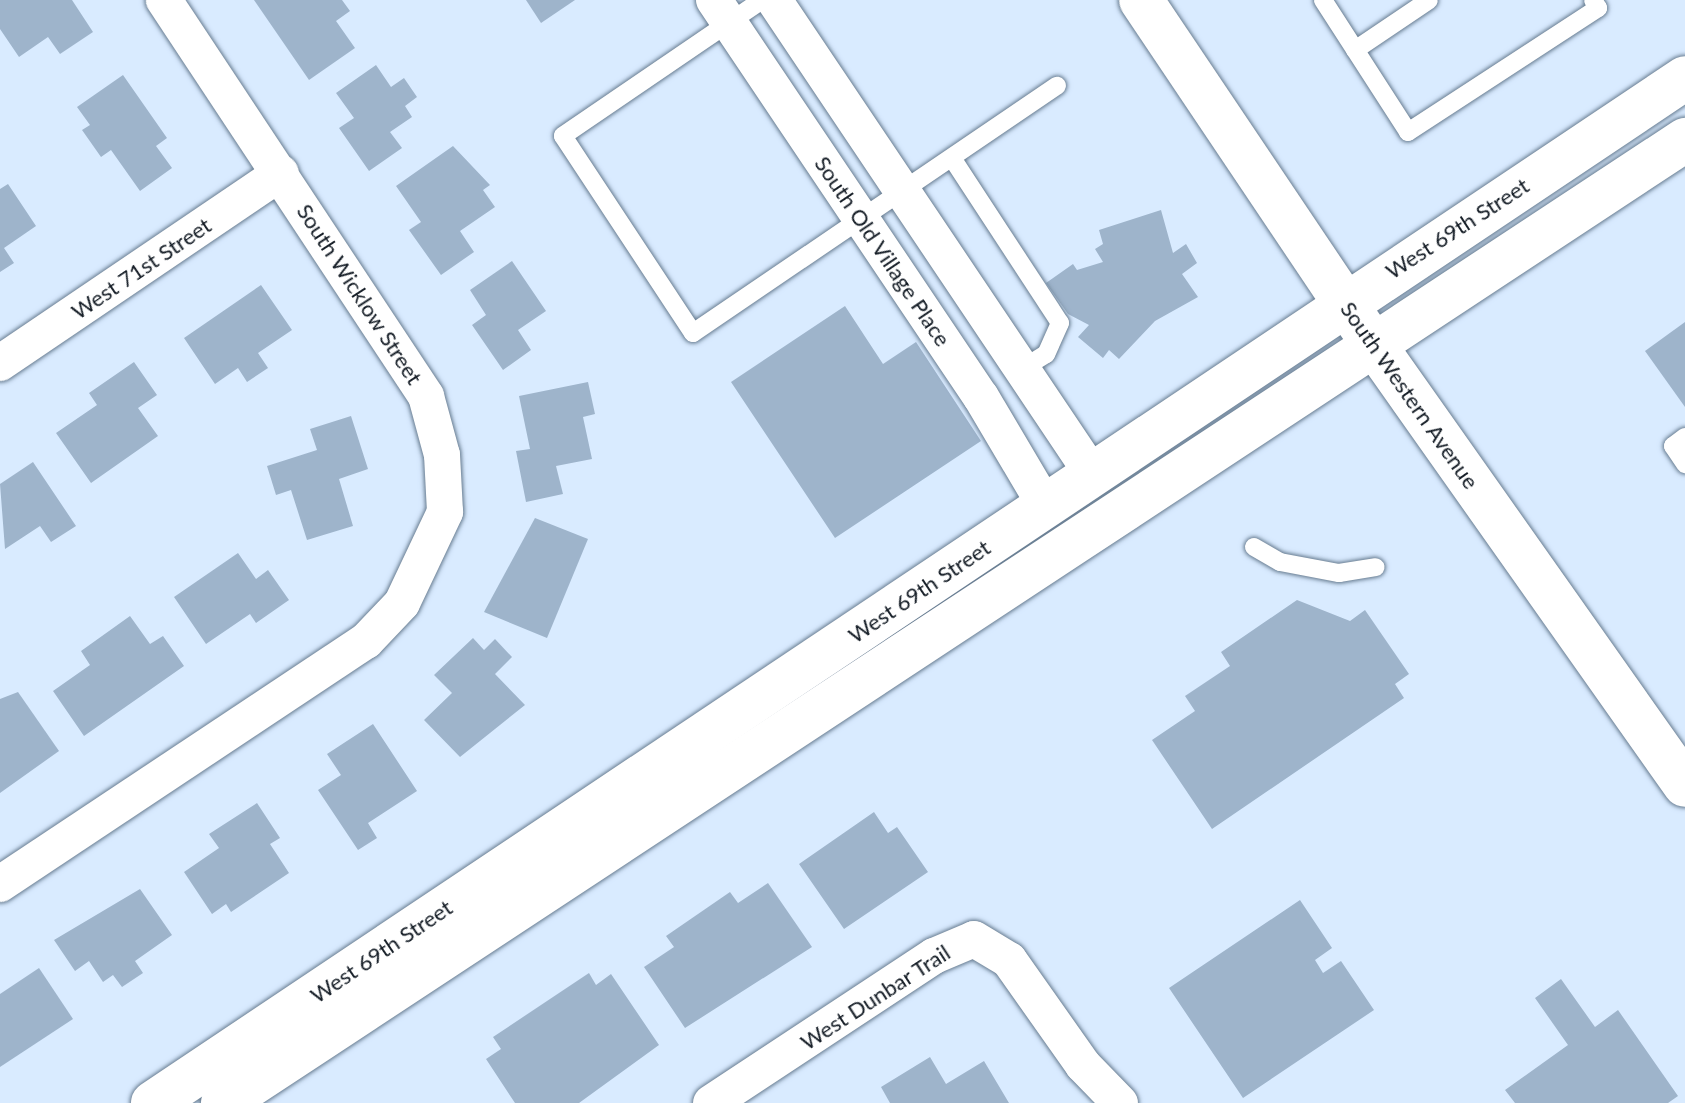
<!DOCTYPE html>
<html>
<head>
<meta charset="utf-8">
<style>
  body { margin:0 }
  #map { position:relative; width:1685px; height:1103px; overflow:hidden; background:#d9ebff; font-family:Lato,sans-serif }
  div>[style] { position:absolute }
  .building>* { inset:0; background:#9eb4cb }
  .roads { filter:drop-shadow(0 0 2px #677c91) drop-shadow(0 0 2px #677c91) }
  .service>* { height:18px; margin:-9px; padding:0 9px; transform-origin:9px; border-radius:9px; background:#fff }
  .minor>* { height:36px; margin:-18px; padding:0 18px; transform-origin:18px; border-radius:18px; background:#fff }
  .tertiary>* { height:44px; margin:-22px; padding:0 22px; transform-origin:22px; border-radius:22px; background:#fff }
  .secondary>* { height:44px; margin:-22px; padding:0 22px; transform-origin:22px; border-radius:22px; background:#fff }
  span { translate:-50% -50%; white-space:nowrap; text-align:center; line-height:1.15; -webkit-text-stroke:6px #fff; paint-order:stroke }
  .street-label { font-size:22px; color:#141c25 }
</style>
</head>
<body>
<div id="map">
  <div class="building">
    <i style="clip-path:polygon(0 0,72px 0,93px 32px,60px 54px,48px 37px,19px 57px,0 29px)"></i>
    <i style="clip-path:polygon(254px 0,342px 0,350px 11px,336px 21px,355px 48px,309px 80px)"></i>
    <i style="clip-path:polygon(526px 0,575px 0,541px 23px)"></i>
    <i style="clip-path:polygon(376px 65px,391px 87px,404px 78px,417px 97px,405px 106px,412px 117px,390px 132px,402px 148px,369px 171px,339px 128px,354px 118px,336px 93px)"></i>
    <i style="clip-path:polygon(123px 75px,167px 138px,156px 146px,172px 168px,140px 191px,111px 150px,101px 157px,82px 130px,90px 125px,77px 107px)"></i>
    <i style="clip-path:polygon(453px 146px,490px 185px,483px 190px,495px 207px,460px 231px,474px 252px,441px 275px,409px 230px,421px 222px,396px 186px)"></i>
    <i style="clip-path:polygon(8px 184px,36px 226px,4px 248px,14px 263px,0 272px,0 189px)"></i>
    <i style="clip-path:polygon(1161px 210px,1173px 253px,1186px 244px,1197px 263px,1182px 274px,1198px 297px,1155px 321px,1119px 359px,1109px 350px,1103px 358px,1078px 337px,1089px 325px,1068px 314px,1046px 283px,1073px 264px,1077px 270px,1103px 262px,1095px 249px,1103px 244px,1099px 230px)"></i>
    <i style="clip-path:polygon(512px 261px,546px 311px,518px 330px,531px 350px,503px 370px,472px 325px,486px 315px,470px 290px)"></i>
    <i style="clip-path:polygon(261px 285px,292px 330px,258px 353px,268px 368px,247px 382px,238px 368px,215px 384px,184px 338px)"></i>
    <i style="clip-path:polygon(845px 306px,883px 364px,916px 342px,981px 441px,835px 538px,731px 382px)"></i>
    <i style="clip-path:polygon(1685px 322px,1685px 407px,1645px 351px)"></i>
    <i style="clip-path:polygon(134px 362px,157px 395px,138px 408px,158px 436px,91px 483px,56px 433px,97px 405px,89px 393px)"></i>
    <i style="clip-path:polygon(588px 382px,595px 414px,583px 417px,592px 459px,556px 466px,563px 494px,526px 502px,516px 451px,530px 449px,519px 396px)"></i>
    <i style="clip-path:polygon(351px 416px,368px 469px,339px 479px,353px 526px,307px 540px,291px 490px,276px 495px,267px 466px,317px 450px,310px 429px)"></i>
    <i style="clip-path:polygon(33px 462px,76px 526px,51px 542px,40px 526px,5px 549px,0 484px)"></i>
    <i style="clip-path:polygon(535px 518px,588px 539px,547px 638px,484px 612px)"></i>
    <i style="clip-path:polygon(238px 553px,256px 579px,268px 570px,289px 600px,256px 623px,250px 614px,206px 644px,174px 597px)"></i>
    <i style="clip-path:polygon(1297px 600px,1350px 621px,1365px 610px,1409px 674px,1395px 684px,1404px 698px,1212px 829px,1152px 740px,1195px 711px,1185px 696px,1230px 666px,1221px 652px)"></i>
    <i style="clip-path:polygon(130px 616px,150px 644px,163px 636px,184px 666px,84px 736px,53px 691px,90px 665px,81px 651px)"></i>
    <i style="clip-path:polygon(473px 638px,484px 650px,495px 639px,512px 657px,495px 674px,525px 705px,460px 757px,424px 720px,452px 693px,434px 675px)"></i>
    <i style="clip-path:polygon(18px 692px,59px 751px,0 793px,0 699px)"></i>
    <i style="clip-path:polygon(373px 724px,417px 791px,368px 823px,377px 838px,358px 850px,318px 790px,341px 775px,327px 754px)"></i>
    <i style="clip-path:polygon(257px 803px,280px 838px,270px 844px,289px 873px,231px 912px,226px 904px,212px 914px,184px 872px,219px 848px,209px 834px)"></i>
    <i style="clip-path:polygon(874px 812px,888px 833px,897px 827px,928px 872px,844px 929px,799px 864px)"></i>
    <i style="clip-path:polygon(768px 883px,812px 947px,685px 1028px,644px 967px,674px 947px,666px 936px,730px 892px,738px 903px)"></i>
    <i style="clip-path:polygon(140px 889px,172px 935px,135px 961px,143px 973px,122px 987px,113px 975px,103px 982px,89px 961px,75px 971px,54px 940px)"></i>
    <i style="clip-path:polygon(1300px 900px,1332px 948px,1315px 960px,1323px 973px,1341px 961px,1374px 1010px,1243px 1098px,1169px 988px)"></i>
    <i style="clip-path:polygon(39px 968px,73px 1019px,0 1067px,0 994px)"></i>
    <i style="clip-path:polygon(589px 973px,596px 985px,611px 974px,659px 1045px,579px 1103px,515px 1103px,486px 1059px,501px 1049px,493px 1037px)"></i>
    <i style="clip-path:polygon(1561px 979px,1595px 1027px,1618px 1010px,1678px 1096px,1668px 1103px,1515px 1103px,1505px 1090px,1568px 1045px,1535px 998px)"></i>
    <i style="clip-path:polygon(930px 1057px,946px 1084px,984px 1061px,1009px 1103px,890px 1103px,881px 1087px)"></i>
  </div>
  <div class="roads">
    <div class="service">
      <i style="left:762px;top:0;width:241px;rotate:145.7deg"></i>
      <i style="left:563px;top:136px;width:236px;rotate:56.6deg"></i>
      <i style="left:693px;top:333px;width:440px;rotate:-34.2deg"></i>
      <i style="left:1323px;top:0;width:157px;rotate:57.2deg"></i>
      <i style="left:1408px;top:132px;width:227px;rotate:-33.1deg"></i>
      <i style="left:1598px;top:8px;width:9px;rotate:-122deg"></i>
      <i style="left:1355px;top:50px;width:89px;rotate:-34deg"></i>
      <i style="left:952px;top:158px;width:197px;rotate:56.8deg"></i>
      <i style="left:1060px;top:323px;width:34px;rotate:114deg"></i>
      <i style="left:1046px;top:354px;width:28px;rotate:148deg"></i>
      <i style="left:1685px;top:437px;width:15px;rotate:143deg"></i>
      <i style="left:1673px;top:446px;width:22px;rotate:56deg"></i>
      <i style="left:1254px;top:547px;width:30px;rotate:30deg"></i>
      <i style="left:1280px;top:562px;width:60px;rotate:10.6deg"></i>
      <i style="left:1339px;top:573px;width:37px;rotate:-9deg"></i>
    </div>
    <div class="minor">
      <i style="left:714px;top:0;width:478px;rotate:56.1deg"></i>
      <i style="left:981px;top:397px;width:128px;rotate:59.4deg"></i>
      <i style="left:774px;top:0;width:572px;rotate:56.12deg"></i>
      <i style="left:0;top:363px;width:339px;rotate:-34.1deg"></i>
      <i style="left:0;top:884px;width:439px;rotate:-33.6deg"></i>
      <i style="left:366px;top:641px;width:52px;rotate:-46.5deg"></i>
      <i style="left:402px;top:603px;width:101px;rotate:-64.7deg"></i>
      <i style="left:445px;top:512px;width:57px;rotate:-93deg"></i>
      <i style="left:442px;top:455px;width:61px;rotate:-105.2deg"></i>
      <i style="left:426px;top:396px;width:475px;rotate:-123.5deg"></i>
      <i style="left:711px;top:1103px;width:267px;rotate:-33.4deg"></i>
      <i style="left:934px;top:956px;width:43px;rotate:-23deg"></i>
      <i style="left:974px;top:939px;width:41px;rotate:31deg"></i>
      <i style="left:1009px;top:960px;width:128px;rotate:54.8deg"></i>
      <i style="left:1083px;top:1065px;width:53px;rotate:45.8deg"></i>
    </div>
    <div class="tertiary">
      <i style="left:1141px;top:0;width:364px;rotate:56.1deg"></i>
    </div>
    <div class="secondary">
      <i style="left:1356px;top:319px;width:570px;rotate:54.78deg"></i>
      <i style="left:153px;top:1103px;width:1843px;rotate:-33.78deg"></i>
      <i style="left:223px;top:1103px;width:1751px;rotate:-33.37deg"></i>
    </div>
  </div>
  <div class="street-label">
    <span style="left:1457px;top:228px;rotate:-33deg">West 69th Street</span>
    <span style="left:883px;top:251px;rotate:56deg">South Old Village Place</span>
    <span style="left:141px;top:268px;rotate:-34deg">West 71st Street</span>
    <span style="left:360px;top:294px;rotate:57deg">South Wicklow Street</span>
    <span style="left:1410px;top:395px;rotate:55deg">South Western Avenue</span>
    <span style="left:919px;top:591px;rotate:-34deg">West 69th Street</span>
    <span style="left:381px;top:951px;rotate:-34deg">West 69th Street</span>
    <span style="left:875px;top:997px;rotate:-33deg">West Dunbar Trail</span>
  </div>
</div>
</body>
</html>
